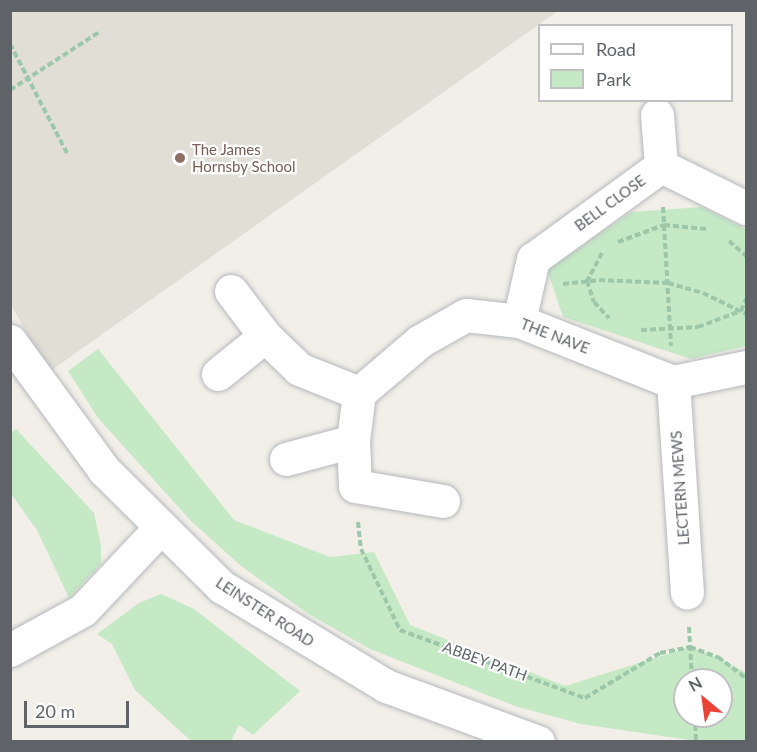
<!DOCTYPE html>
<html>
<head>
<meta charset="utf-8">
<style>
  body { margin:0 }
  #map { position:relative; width:757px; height:752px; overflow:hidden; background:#f1efe8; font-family:Lato,sans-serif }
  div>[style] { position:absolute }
  .education>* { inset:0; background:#e1ded6 }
  .green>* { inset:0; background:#c5e8c5 }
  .path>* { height:4px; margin-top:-2px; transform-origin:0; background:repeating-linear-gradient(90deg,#9cc7a9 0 6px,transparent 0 9px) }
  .roads { filter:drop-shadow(0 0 2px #b5b8bc) drop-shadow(0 0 2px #b5b8bc) }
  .minor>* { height:33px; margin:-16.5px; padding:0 16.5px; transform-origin:16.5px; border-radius:16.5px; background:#fff }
  .dots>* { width:16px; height:16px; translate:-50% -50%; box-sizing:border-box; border:3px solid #fff; border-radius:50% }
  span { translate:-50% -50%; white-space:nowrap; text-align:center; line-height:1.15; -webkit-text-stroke:4.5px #fff; paint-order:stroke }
  .education-label { font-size:15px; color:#785e54 }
  .left { translate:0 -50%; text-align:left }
  .street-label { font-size:15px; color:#5f6368 }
  .frame { position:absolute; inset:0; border:12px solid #5f6368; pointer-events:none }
  .legend { position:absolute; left:538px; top:24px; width:195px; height:78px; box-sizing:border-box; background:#fff; border:2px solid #bfc1c3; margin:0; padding:8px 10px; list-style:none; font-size:18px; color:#5f6368 }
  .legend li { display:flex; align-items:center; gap:12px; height:30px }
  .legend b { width:30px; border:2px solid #bfc1c3 }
  .north { position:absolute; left:673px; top:668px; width:60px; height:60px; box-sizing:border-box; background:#fff; border:2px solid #bfc1c3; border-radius:50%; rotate:331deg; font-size:16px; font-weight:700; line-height:24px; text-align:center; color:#5f6368 }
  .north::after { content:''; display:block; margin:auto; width:21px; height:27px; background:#ea4335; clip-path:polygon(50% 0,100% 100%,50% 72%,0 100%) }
  .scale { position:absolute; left:24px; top:701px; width:105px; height:27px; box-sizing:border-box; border:3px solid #5f6368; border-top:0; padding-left:8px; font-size:18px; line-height:21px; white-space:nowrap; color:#5f6368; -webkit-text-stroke:4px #fff; paint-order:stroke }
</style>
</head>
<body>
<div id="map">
  <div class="education">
    <i style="clip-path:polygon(10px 11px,558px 11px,49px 372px,11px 305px)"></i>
  </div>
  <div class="green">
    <i style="clip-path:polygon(702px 207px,746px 229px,746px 346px,691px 359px,563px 317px,547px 270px,631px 212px)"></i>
    <i style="clip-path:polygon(evenodd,98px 349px,234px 520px,330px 557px,374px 552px,410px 625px,565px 686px,690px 647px,718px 657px,746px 673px,746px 741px,696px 741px,581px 724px,515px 706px,370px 649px,307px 613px,241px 566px,191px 521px,98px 418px,68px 371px,98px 349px,685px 680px,721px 680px,721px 716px,685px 716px,685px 680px)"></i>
    <i style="clip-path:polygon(16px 429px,94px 513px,101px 546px,101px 564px,69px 598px,37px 530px,11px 494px,11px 432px)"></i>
    <i style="clip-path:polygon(161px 594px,194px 609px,300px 691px,253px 735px,239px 725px,231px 741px,191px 741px,135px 690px,112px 644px,97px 634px,139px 603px)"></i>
  </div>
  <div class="path">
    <i style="left:10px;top:44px;width:123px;rotate:62.4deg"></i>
    <i style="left:10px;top:90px;width:108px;rotate:-33deg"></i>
    <i style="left:663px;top:207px;width:139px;rotate:86.7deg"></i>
    <i style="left:729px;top:241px;width:23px;rotate:41deg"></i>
    <i style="left:618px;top:242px;width:49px;rotate:-20.3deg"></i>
    <i style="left:664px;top:225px;width:42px;rotate:5.4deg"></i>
    <i style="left:602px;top:253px;width:32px;rotate:118deg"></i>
    <i style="left:587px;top:281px;width:22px;rotate:72deg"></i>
    <i style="left:594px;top:302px;width:22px;rotate:47deg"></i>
    <i style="left:563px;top:284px;width:36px;rotate:-6deg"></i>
    <i style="left:599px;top:280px;width:69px;rotate:2.5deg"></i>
    <i style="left:668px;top:283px;width:36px;rotate:16deg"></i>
    <i style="left:703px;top:293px;width:48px;rotate:26deg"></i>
    <i style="left:641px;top:330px;width:57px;rotate:-3deg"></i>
    <i style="left:698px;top:327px;width:46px;rotate:-20.4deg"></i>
    <i style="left:741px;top:311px;width:13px;rotate:-67deg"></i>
    <i style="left:358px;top:522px;width:27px;rotate:84deg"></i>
    <i style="left:361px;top:549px;width:90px;rotate:64.3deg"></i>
    <i style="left:400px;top:630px;width:197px;rotate:20.2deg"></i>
    <i style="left:585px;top:698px;width:87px;rotate:-31deg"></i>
    <i style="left:660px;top:653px;width:31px;rotate:-11deg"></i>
    <i style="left:690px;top:647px;width:30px;rotate:20deg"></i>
    <i style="left:718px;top:657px;width:35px;rotate:37deg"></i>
    <i style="left:689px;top:627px;width:53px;rotate:86.8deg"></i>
    <i style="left:695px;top:716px;width:26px;rotate:88deg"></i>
  </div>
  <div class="roads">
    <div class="minor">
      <i style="left:657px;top:115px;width:51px;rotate:85.5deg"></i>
      <i style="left:231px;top:291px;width:56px;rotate:52.9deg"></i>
      <i style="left:265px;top:336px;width:47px;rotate:44.1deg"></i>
      <i style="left:299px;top:369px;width:65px;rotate:21.8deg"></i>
      <i style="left:519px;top:321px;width:64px;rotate:-77.3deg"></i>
      <i style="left:533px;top:259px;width:158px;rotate:-36deg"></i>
      <i style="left:661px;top:166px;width:95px;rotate:26.3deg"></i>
      <i style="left:10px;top:341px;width:160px;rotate:53.9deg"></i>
      <i style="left:104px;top:470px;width:166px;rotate:44.8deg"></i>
      <i style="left:222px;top:587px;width:192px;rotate:31.1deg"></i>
      <i style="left:386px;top:686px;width:162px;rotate:20.2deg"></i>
      <i style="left:218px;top:374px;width:60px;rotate:-39deg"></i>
      <i style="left:673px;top:382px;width:211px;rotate:86.2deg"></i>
      <i style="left:286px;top:459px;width:69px;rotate:-15deg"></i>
      <i style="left:443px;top:501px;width:89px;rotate:-170.3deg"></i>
      <i style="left:355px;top:486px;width:45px;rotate:-92.5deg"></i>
      <i style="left:353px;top:441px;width:48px;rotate:-82.9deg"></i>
      <i style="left:359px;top:393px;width:80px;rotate:-40.4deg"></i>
      <i style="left:420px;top:341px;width:53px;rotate:-29.5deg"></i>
      <i style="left:466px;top:315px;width:53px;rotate:6.5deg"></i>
      <i style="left:519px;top:321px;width:166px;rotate:21.6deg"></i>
      <i style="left:673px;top:382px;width:75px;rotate:-11.6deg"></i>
      <i style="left:10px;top:650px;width:83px;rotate:-28.7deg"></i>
      <i style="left:83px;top:610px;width:111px;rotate:-46.8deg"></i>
    </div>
  </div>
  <div class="dots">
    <i style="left:180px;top:158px;background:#8d6e63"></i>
  </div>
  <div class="education-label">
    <span class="left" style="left:192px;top:158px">The James<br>Hornsby School</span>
  </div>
  <div class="street-label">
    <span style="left:610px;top:203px;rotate:-36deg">BELL CLOSE</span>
    <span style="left:555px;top:336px;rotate:21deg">THE NAVE</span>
    <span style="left:680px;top:488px;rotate:-94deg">LECTERN MEWS</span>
    <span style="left:265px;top:612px;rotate:33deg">LEINSTER ROAD</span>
    <span style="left:485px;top:661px;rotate:20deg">ABBEY PATH</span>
  </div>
  <div class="frame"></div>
  <ul class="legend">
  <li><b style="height:8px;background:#fff"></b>Road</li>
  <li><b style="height:16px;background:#c5e8c5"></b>Park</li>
  </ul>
  <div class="north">N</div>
  <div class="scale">20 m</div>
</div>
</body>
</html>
